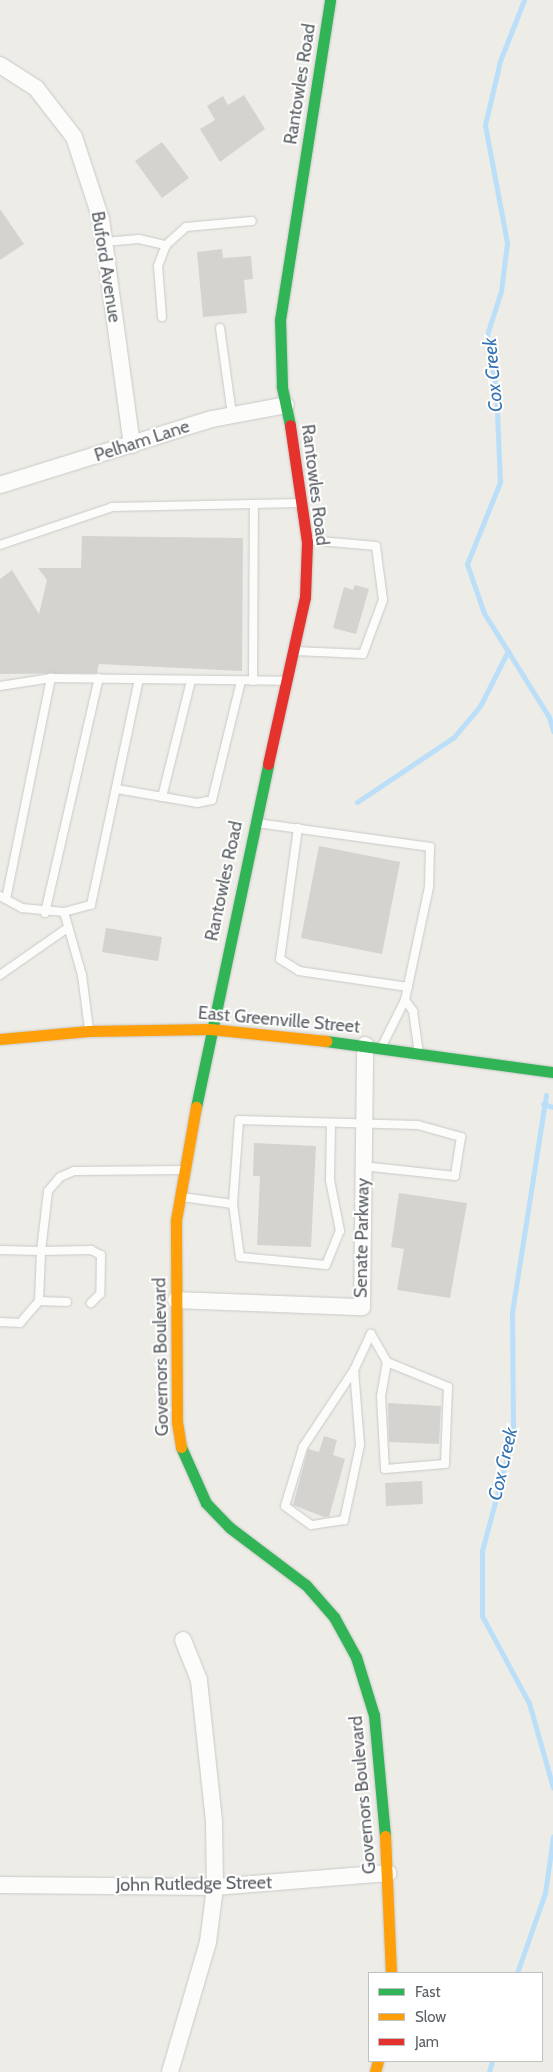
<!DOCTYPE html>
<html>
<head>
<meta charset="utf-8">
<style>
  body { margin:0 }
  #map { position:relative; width:553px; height:2072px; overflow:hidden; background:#edece7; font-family:Cabin,sans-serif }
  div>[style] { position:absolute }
  .stream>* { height:5px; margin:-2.5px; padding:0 2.5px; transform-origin:2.5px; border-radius:2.5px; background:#bbdff8 }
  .building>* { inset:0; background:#d4d3d0 }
  .roads { filter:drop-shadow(0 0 1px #c9c9c8) drop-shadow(0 0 1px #c9c9c8) }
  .lane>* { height:8px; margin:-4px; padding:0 4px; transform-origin:4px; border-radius:4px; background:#fcfcfb }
  .street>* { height:16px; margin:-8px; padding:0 8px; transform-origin:8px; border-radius:8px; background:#fcfcfb }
  .fast>* { height:11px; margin:-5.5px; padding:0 5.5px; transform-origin:5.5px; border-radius:5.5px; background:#30b455 }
  .slow>* { height:11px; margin:-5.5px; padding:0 5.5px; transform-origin:5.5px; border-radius:5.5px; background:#ff9f0a }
  .jam>* { height:11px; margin:-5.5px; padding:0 5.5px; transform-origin:5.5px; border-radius:5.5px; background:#e5322d }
  span { translate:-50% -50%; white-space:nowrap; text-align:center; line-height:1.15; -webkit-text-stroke:4px #fff; paint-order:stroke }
  .street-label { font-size:18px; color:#5c6166 }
  .water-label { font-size:19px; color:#3574b2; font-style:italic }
  .legend { position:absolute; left:368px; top:1972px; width:175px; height:90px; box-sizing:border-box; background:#fff; border:1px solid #bec0c2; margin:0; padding:6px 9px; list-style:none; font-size:15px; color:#5c6166 }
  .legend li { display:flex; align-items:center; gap:10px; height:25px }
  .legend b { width:25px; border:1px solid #bec0c2 }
</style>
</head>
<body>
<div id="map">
  <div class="stream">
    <i style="left:524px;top:0;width:66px;rotate:111.5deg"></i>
    <i style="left:500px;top:61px;width:66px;rotate:103.2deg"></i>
    <i style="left:485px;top:125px;width:120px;rotate:79.4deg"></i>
    <i style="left:507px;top:243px;width:48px;rotate:97.1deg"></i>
    <i style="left:501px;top:291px;width:46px;rotate:107.7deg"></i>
    <i style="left:487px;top:335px;width:54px;rotate:80.4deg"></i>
    <i style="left:496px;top:388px;width:94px;rotate:87.6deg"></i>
    <i style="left:500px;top:482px;width:88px;rotate:111.9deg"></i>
    <i style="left:467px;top:564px;width:52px;rotate:70.9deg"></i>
    <i style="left:484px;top:613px;width:123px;rotate:58deg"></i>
    <i style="left:549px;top:717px;width:15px;rotate:74deg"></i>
    <i style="left:357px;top:802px;width:117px;rotate:-33.8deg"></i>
    <i style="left:454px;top:737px;width:40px;rotate:-50deg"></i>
    <i style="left:480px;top:706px;width:62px;rotate:-63deg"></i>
    <i style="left:546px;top:1095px;width:220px;rotate:98.9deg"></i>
    <i style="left:512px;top:1312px;width:123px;rotate:89.5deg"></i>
    <i style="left:513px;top:1435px;width:120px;rotate:105deg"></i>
    <i style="left:482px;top:1551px;width:65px;rotate:90deg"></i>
    <i style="left:482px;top:1616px;width:99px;rotate:61.6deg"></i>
    <i style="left:529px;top:1703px;width:88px;rotate:74.2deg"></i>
    <i style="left:543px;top:1104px;width:10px;rotate:17deg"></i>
    <i style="left:517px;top:1973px;width:85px;rotate:-70.7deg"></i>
    <i style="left:545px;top:1893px;width:57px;rotate:-81.9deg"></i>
    <i style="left:489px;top:2072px;width:11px;rotate:-75deg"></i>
  </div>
  <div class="building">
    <i style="clip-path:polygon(244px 95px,265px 129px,220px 162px,200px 129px,215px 120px,207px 106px,223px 96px,228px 105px)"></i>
    <i style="clip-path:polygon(162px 142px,189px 178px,162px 198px,135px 161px)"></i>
    <i style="clip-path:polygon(0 209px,24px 244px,0 260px)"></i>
    <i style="clip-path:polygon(222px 249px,223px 258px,251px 256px,253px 279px,244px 280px,247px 313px,203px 317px,197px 252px)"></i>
    <i style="clip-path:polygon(82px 536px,243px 538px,242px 671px,99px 664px,97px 673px,0 674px,0 579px,12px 570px,39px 614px,47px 580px,38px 568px,81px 568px)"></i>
    <i style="clip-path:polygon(355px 585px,369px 589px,356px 634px,333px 628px,344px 587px,353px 590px)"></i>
    <i style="clip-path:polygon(319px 846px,400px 862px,382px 954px,301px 938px)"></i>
    <i style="clip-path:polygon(106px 928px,162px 937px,158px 961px,102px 952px)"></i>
    <i style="clip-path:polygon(254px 1143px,316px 1146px,311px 1247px,257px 1245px,260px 1176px,253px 1176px)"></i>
    <i style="clip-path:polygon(399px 1193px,467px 1203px,450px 1298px,397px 1290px,404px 1249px,391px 1247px)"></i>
    <i style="clip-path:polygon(388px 1403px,441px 1406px,439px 1444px,389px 1442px)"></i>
    <i style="clip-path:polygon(324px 1436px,337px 1440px,333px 1455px,345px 1459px,329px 1517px,324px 1517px,293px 1505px,308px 1449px,319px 1452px)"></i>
    <i style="clip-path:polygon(422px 1481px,423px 1504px,386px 1506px,385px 1483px)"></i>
  </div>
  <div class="roads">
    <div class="lane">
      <i style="left:104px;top:242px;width:35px;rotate:-5deg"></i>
      <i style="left:139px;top:239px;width:28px;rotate:13deg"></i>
      <i style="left:162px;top:317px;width:51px;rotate:-94.5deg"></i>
      <i style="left:158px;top:266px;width:22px;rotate:-69deg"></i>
      <i style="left:166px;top:245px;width:27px;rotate:-42deg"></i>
      <i style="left:186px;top:227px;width:66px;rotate:-5.2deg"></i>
      <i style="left:220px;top:328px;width:88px;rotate:82.1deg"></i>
      <i style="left:0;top:545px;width:118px;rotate:-18.7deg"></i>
      <i style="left:112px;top:507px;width:142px;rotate:-1.2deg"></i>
      <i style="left:295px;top:651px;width:68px;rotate:2.5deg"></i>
      <i style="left:363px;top:654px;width:58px;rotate:-69.7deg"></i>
      <i style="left:383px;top:600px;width:54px;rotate:-97.4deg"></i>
      <i style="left:376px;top:546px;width:68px;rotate:-175deg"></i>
      <i style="left:253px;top:681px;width:177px;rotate:-89.7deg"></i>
      <i style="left:254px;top:504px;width:46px;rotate:-1.2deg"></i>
      <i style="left:0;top:686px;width:52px;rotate:-8.9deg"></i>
      <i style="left:51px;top:678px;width:233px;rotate:0.7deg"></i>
      <i style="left:117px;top:789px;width:81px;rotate:9.9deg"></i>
      <i style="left:197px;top:803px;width:15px;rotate:-11deg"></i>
      <i style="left:212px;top:800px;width:122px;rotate:-76.3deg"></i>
      <i style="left:162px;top:797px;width:120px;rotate:-76deg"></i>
      <i style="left:257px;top:823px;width:175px;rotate:7.9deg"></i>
      <i style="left:430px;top:847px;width:40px;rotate:91.4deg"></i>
      <i style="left:429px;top:887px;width:116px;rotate:102deg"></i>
      <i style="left:298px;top:828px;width:132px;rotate:97.8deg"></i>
      <i style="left:280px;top:959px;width:22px;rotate:32deg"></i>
      <i style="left:299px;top:971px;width:110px;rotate:8.4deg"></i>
      <i style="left:0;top:896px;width:25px;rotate:29deg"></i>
      <i style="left:22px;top:908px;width:42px;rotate:5.4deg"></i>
      <i style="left:64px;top:912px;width:66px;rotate:74.1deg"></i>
      <i style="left:82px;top:975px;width:55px;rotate:82.7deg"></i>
      <i style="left:6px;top:899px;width:226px;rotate:-78.5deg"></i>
      <i style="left:64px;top:912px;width:28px;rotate:-15deg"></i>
      <i style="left:91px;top:905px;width:230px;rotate:-78deg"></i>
      <i style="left:45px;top:913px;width:241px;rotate:-77.1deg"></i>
      <i style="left:0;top:975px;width:80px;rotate:-34.9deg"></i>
      <i style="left:383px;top:1044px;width:49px;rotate:-63.4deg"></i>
      <i style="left:405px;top:1000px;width:14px;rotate:54deg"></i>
      <i style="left:413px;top:1011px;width:37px;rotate:82deg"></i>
      <i style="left:182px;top:1197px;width:51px;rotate:7.8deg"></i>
      <i style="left:233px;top:1204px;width:84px;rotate:-85.9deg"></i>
      <i style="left:239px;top:1120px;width:179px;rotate:1.6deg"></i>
      <i style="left:418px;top:1125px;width:45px;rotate:15.6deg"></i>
      <i style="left:461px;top:1137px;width:39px;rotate:99deg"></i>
      <i style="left:455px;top:1176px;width:93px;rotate:-173.8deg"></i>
      <i style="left:233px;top:1204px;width:53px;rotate:82.5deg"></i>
      <i style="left:240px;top:1257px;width:86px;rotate:5.3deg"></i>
      <i style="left:326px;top:1265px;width:37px;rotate:-68deg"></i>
      <i style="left:340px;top:1231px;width:52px;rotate:-101.1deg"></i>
      <i style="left:330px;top:1180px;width:56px;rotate:-89deg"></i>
      <i style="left:0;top:1250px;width:41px;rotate:1.4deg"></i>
      <i style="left:41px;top:1251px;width:60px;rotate:-83.3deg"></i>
      <i style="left:48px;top:1191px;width:18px;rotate:-49deg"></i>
      <i style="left:60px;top:1177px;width:15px;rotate:-23deg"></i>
      <i style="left:74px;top:1171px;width:110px;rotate:-0.5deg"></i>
      <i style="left:39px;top:1301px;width:50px;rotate:-87.7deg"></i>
      <i style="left:41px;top:1251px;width:50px;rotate:-1.1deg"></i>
      <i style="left:91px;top:1250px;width:11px;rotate:27deg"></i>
      <i style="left:101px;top:1255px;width:39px;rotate:91deg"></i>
      <i style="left:100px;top:1294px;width:13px;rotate:135deg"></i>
      <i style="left:0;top:1322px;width:20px;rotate:3deg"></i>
      <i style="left:20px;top:1323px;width:29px;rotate:-49deg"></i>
      <i style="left:39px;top:1301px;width:28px;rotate:2deg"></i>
      <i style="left:371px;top:1334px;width:32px;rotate:60deg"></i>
      <i style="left:387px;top:1362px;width:35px;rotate:100deg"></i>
      <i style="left:381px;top:1396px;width:73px;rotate:86.9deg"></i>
      <i style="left:385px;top:1469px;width:60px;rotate:-4.8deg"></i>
      <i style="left:445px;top:1464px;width:77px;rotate:-87.8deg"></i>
      <i style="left:448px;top:1387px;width:66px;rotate:-157.7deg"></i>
      <i style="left:354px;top:1370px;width:75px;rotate:85.4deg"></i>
      <i style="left:360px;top:1445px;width:77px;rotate:102deg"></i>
      <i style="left:344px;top:1520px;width:33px;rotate:171deg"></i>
      <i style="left:311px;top:1525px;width:32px;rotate:-144deg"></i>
      <i style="left:285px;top:1506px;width:62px;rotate:-73deg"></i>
      <i style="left:303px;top:1447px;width:92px;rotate:-56.5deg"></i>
      <i style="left:354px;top:1370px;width:40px;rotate:-65deg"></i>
    </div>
    <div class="street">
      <i style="left:0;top:65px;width:43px;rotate:32.6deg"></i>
      <i style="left:36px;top:88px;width:62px;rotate:52.2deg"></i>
      <i style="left:74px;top:137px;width:86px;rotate:71.8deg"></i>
      <i style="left:101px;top:219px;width:228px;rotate:82.2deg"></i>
      <i style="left:0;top:485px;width:222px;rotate:-17.3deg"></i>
      <i style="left:212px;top:419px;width:75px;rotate:-10.7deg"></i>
      <i style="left:176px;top:1300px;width:186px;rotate:2.2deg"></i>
      <i style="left:362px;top:1307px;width:262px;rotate:-89.3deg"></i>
      <i style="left:0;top:1885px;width:215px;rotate:0.5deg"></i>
      <i style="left:215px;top:1887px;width:174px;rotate:-4.6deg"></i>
      <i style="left:170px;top:2072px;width:135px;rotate:-73.7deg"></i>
      <i style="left:208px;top:1942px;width:55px;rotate:-82.7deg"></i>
      <i style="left:215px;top:1887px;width:66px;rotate:-90.9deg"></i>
      <i style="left:214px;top:1821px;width:142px;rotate:-96.1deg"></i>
      <i style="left:199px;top:1680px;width:43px;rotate:-111.8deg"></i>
    </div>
    <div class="fast">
      <i style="left:290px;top:425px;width:40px;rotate:-102deg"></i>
      <i style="left:282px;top:386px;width:66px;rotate:-91.7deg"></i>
      <i style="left:280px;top:320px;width:324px;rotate:-81.1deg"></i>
      <i style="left:326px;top:1041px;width:229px;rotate:7.8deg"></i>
      <i style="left:196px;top:1107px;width:350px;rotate:-78.1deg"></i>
      <i style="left:181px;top:1447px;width:61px;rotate:65.9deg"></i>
      <i style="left:206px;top:1503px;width:33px;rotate:46deg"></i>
      <i style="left:229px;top:1527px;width:96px;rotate:37deg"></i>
      <i style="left:306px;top:1585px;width:43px;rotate:48.8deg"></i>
      <i style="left:334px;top:1617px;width:46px;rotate:61.2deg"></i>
      <i style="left:356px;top:1657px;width:61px;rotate:72.8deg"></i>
      <i style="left:374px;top:1715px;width:121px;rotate:84.8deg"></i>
    </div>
    <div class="slow">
      <i style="left:0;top:1039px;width:89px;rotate:-5.1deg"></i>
      <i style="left:89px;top:1031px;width:121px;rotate:-0.9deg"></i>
      <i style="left:210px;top:1029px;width:117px;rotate:5.9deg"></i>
      <i style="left:181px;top:1447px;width:25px;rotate:-99deg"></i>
      <i style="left:177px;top:1422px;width:202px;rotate:-90.3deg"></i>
      <i style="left:176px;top:1220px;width:115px;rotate:-80deg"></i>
      <i style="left:385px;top:1836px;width:137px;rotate:87.5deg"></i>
      <i style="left:375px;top:2072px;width:11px;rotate:-75deg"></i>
    </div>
    <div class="jam">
      <i style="left:268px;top:764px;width:171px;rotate:-77.5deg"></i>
      <i style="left:305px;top:597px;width:55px;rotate:-87.9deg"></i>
      <i style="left:307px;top:542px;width:118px;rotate:-98.3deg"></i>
    </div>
  </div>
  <div class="street-label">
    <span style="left:300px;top:84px;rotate:-81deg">Rantowles Road</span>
    <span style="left:106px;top:267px;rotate:81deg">Buford Avenue</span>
    <span style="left:142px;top:441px;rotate:-18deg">Pelham Lane</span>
    <span style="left:315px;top:485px;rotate:83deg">Rantowles Road</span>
    <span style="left:224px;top:881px;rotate:-78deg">Rantowles Road</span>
    <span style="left:279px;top:1020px;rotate:5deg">East Greenville Street</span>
    <span style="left:362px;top:1238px;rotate:-89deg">Senate Parkway</span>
    <span style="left:161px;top:1357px;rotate:-91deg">Governors Boulevard</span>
    <span style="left:363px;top:1795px;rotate:-95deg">Governors Boulevard</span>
    <span style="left:194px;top:1884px;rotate:-1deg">John Rutledge Street</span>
  </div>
  <div class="water-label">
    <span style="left:493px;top:375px;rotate:-95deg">Cox Creek</span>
    <span style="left:503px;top:1464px;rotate:-77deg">Cox Creek</span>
  </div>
  <ul class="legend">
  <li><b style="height:6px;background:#30b455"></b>Fast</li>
  <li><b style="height:6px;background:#ff9f0a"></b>Slow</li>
  <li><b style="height:6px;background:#e5322d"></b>Jam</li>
  </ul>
</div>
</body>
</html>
